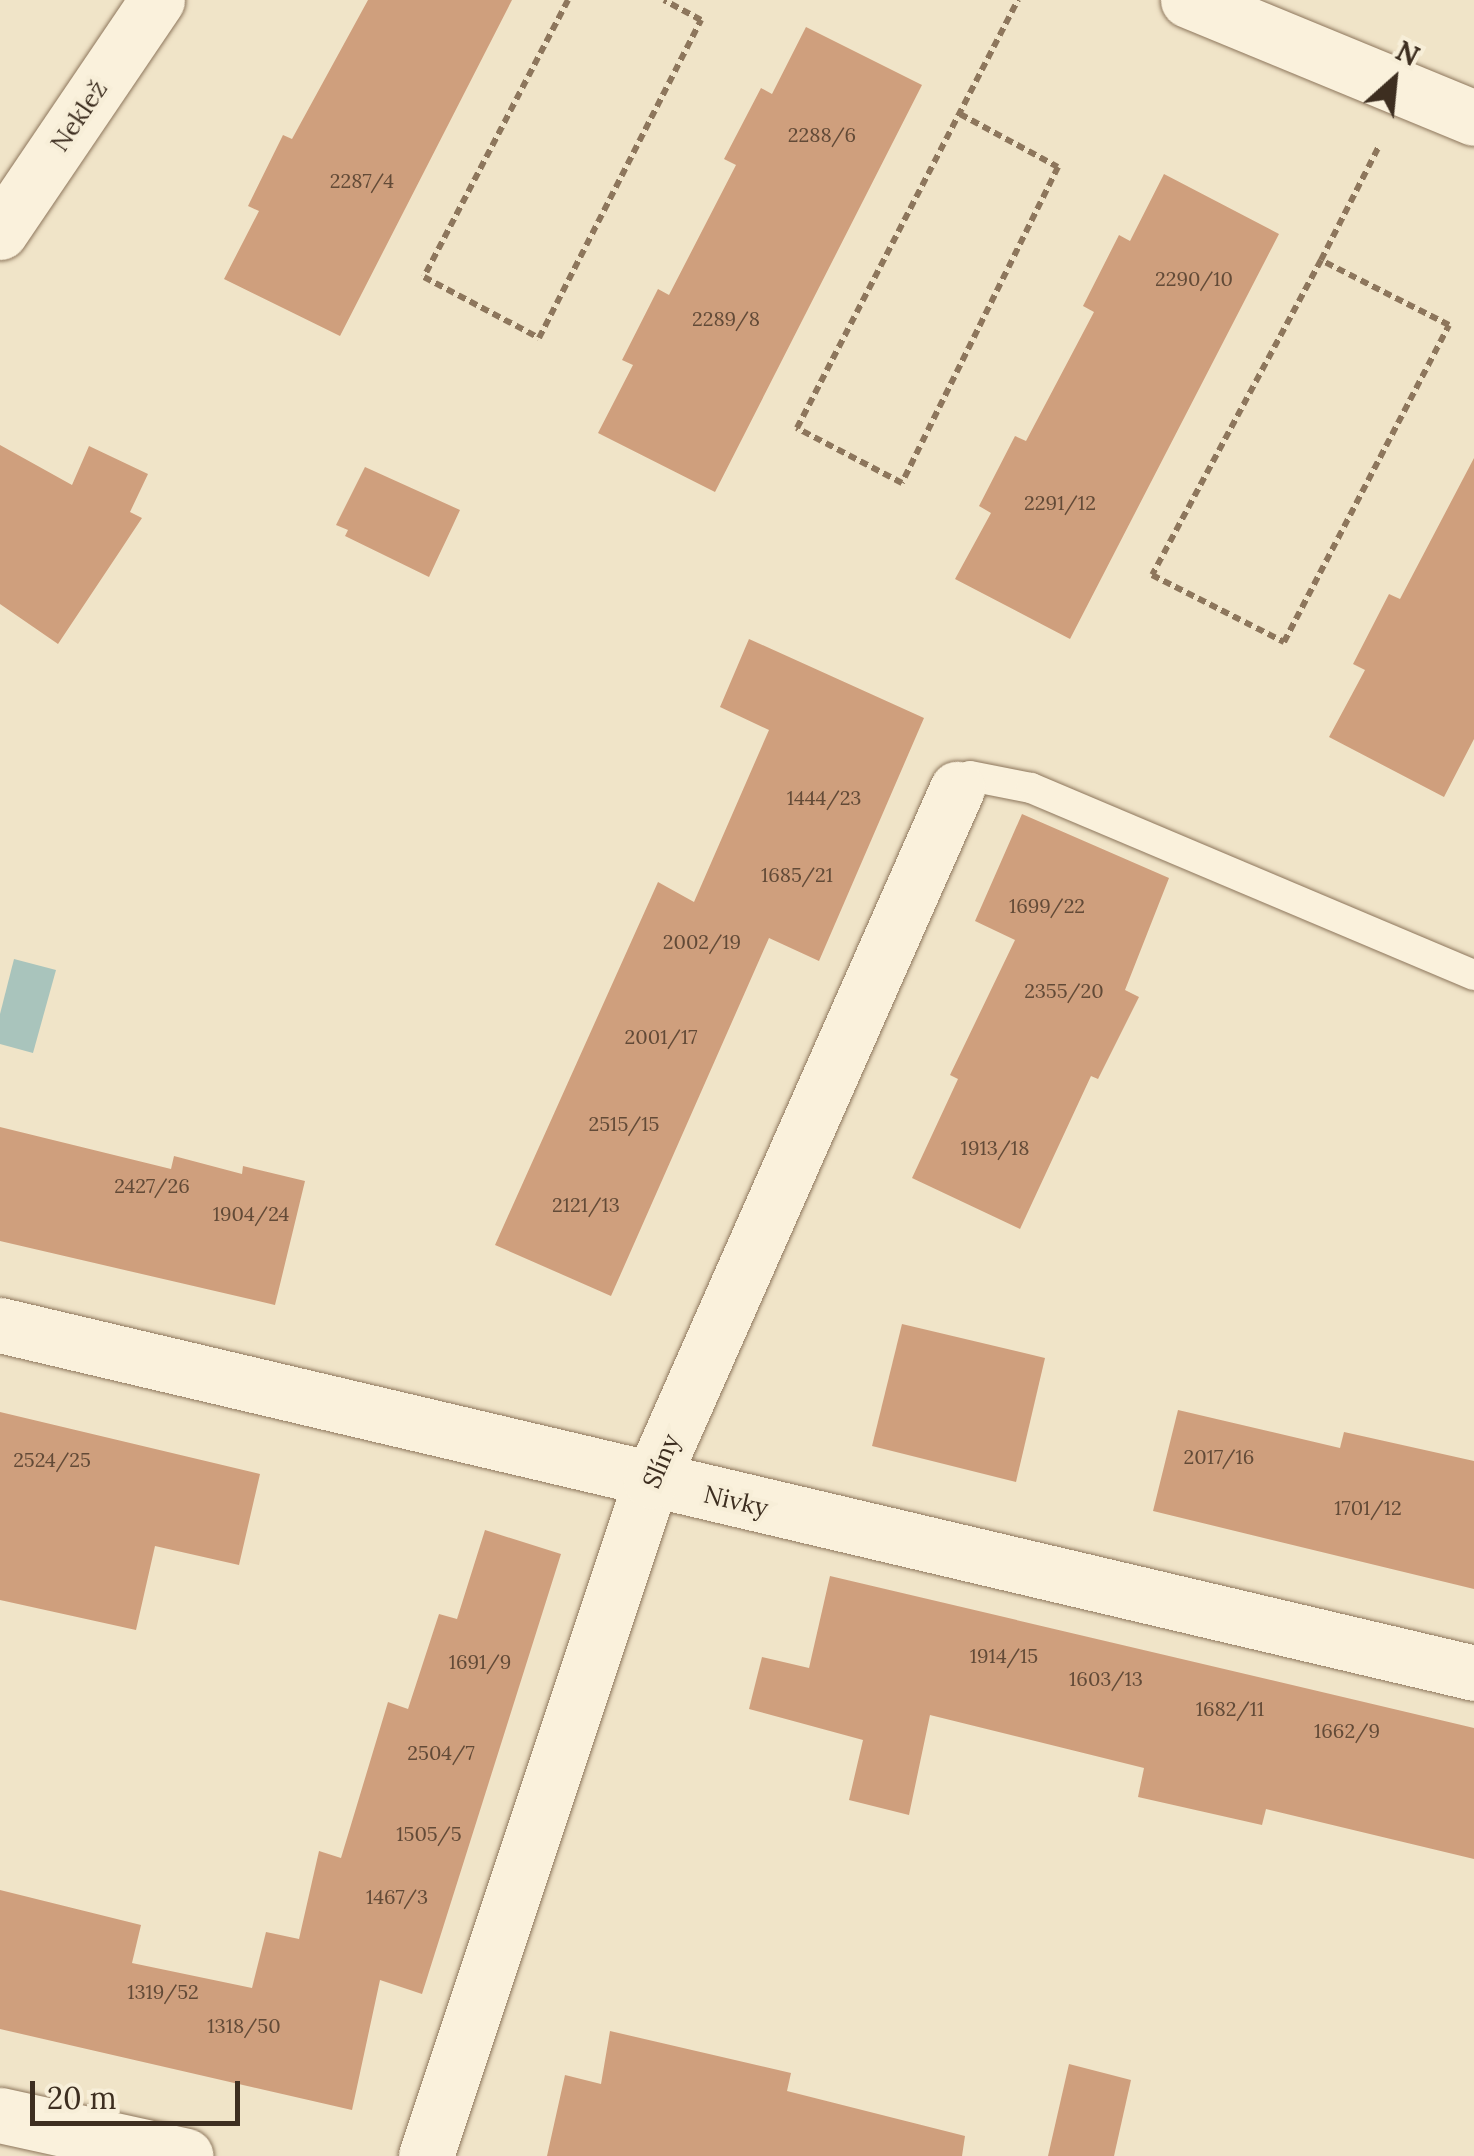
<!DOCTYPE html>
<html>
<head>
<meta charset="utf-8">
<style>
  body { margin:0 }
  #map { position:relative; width:1474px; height:2156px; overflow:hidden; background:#f0e4c8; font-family:Lora,serif }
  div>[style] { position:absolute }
  .water>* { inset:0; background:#a9c4bc }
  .building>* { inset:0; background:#cf9f7d }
  .path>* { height:6px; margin-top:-3px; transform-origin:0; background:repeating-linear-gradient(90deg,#8d765c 0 8px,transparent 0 13px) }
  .roads { filter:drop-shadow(0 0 2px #8d765c) drop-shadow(0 0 2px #8d765c) }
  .lane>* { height:30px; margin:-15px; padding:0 15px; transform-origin:15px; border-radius:15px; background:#faf1dc }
  .street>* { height:55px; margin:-27.5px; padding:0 27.5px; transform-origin:27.5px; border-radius:27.5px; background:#faf1dc }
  span { translate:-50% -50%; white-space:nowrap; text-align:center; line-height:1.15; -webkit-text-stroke:8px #f7eed8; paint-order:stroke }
  .number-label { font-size:20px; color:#624a37 }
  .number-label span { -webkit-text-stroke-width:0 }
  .street-label { font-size:25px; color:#3d2e20 }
  .north { position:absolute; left:1344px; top:30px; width:100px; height:100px; -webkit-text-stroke:8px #f7eed8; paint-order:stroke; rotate:27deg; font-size:28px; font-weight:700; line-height:40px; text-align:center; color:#3d2e20 }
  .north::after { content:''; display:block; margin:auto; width:35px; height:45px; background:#3d2e20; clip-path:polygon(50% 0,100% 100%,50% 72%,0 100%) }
  .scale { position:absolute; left:30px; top:2081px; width:210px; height:45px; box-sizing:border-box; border:5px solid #3d2e20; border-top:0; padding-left:12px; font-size:30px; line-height:35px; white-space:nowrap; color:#3d2e20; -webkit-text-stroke:8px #f7eed8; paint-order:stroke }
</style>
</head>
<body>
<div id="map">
  <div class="water">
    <i style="clip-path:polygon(14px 959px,56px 970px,33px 1053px,0 1044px,0 1014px)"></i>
  </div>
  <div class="building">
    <i style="clip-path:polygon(368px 0,512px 0,340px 336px,224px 279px,259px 211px,248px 206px,283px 135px,292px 139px)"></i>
    <i style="clip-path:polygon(806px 27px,922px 85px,715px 492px,598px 433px,633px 365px,622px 360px,658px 289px,669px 295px,736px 165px,724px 159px,761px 88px,772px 94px)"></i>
    <i style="clip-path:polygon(1164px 174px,1279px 234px,1070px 639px,955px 579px,991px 513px,979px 506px,1015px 436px,1026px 441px,1094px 312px,1083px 306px,1119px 235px,1130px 241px)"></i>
    <i style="clip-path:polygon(0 445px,72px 485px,89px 446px,148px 474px,130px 512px,142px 518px,58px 644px,0 604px)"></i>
    <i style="clip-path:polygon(1474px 458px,1474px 739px,1444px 797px,1329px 737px,1365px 670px,1353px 664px,1389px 594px,1400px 599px)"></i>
    <i style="clip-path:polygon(365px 467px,460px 510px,429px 577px,345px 536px,348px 530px,336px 525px)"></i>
    <i style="clip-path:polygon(749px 639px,924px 718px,819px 961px,769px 938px,611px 1296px,495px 1245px,658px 882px,694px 902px,769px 730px,720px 707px)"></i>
    <i style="clip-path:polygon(1022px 814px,1169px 878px,1125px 990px,1139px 997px,1098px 1079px,1091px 1076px,1020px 1229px,912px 1178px,958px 1079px,950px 1075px,1015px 940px,975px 921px)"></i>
    <i style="clip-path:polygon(0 1127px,171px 1169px,174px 1156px,242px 1174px,243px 1166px,305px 1181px,275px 1305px,0 1241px)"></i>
    <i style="clip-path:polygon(902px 1324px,1045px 1358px,1016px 1482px,872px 1446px)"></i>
    <i style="clip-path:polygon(1178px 1410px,1340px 1448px,1344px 1432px,1474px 1461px,1474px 1589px,1153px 1511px)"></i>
    <i style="clip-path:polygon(0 1412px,260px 1474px,239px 1565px,155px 1546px,136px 1630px,0 1600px)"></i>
    <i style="clip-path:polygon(485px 1530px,561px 1554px,422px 1994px,380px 1980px,352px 2110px,0 2029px,0 1890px,141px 1925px,132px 1963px,252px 1988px,266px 1932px,299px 1939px,319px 1851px,341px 1858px,388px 1702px,408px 1709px,439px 1614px,457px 1619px)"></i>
    <i style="clip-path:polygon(830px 1576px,1474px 1728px,1474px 1859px,1266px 1809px,1262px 1825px,1138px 1797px,1144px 1768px,930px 1715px,909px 1815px,849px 1800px,863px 1740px,749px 1709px,762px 1657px,809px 1668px)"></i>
    <i style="clip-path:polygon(610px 2031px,791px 2073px,787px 2091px,965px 2136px,962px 2156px,547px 2156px,565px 2075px,601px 2084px)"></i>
    <i style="clip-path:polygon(1069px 2064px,1131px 2080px,1114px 2156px,1048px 2156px)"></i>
  </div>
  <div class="path">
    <i style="left:568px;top:0;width:312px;rotate:117.5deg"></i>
    <i style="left:424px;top:277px;width:130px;rotate:27.9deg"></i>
    <i style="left:539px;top:338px;width:357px;rotate:-63deg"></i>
    <i style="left:701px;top:20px;width:42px;rotate:-151.6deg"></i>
    <i style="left:960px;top:114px;width:111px;rotate:28.4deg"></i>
    <i style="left:1058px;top:167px;width:352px;rotate:116.3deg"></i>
    <i style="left:902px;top:483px;width:119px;rotate:-152.4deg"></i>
    <i style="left:797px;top:428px;width:482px;rotate:-62.7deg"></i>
    <i style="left:1321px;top:260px;width:357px;rotate:118.2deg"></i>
    <i style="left:1152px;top:575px;width:148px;rotate:26.9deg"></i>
    <i style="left:1284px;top:642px;width:357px;rotate:-62.5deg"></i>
    <i style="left:1449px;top:325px;width:144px;rotate:-153.1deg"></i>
    <i style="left:1321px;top:260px;width:126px;rotate:-63deg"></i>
  </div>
  <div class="roads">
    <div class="lane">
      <i style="left:957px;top:789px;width:18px;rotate:-45deg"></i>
      <i style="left:970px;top:776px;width:62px;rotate:11.1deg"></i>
      <i style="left:1031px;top:788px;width:481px;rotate:22.9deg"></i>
    </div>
    <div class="street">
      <i style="left:1188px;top:0;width:309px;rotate:22.4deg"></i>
      <i style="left:0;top:232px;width:280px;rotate:-55.9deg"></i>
      <i style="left:0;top:1325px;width:1515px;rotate:13.28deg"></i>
      <i style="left:0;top:2115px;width:190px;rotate:12.4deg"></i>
      <i style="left:426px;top:2156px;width:712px;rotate:-71.57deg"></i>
      <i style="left:651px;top:1481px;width:757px;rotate:-66.15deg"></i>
    </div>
  </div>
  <div class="number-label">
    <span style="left:822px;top:134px">2288/6</span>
    <span style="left:362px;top:180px">2287/4</span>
    <span style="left:1194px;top:278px">2290/10</span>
    <span style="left:726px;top:318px">2289/8</span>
    <span style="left:1060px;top:502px">2291/12</span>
    <span style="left:824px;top:797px">1444/23</span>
    <span style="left:797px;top:874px">1685/21</span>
    <span style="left:1047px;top:905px">1699/22</span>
    <span style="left:702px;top:941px">2002/19</span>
    <span style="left:1064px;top:990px">2355/20</span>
    <span style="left:661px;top:1036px">2001/17</span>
    <span style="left:624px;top:1123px">2515/15</span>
    <span style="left:995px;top:1147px">1913/18</span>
    <span style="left:152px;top:1185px">2427/26</span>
    <span style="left:586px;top:1204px">2121/13</span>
    <span style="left:251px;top:1213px">1904/24</span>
    <span style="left:1219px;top:1456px">2017/16</span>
    <span style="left:52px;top:1459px">2524/25</span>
    <span style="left:1368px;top:1507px">1701/12</span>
    <span style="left:1004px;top:1655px">1914/15</span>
    <span style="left:480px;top:1661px">1691/9</span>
    <span style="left:1106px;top:1678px">1603/13</span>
    <span style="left:1230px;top:1708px">1682/11</span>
    <span style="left:1347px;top:1730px">1662/9</span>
    <span style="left:441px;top:1752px">2504/7</span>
    <span style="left:429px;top:1833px">1505/5</span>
    <span style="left:397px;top:1896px">1467/3</span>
    <span style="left:163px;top:1991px">1319/52</span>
    <span style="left:244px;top:2025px">1318/50</span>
  </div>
  <div class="street-label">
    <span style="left:79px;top:116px;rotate:-56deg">Neklež</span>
    <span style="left:661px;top:1461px;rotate:-67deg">Slíny</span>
    <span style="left:736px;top:1501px;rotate:13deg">Nivky</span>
  </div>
  <div class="north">N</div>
  <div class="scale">20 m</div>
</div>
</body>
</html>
